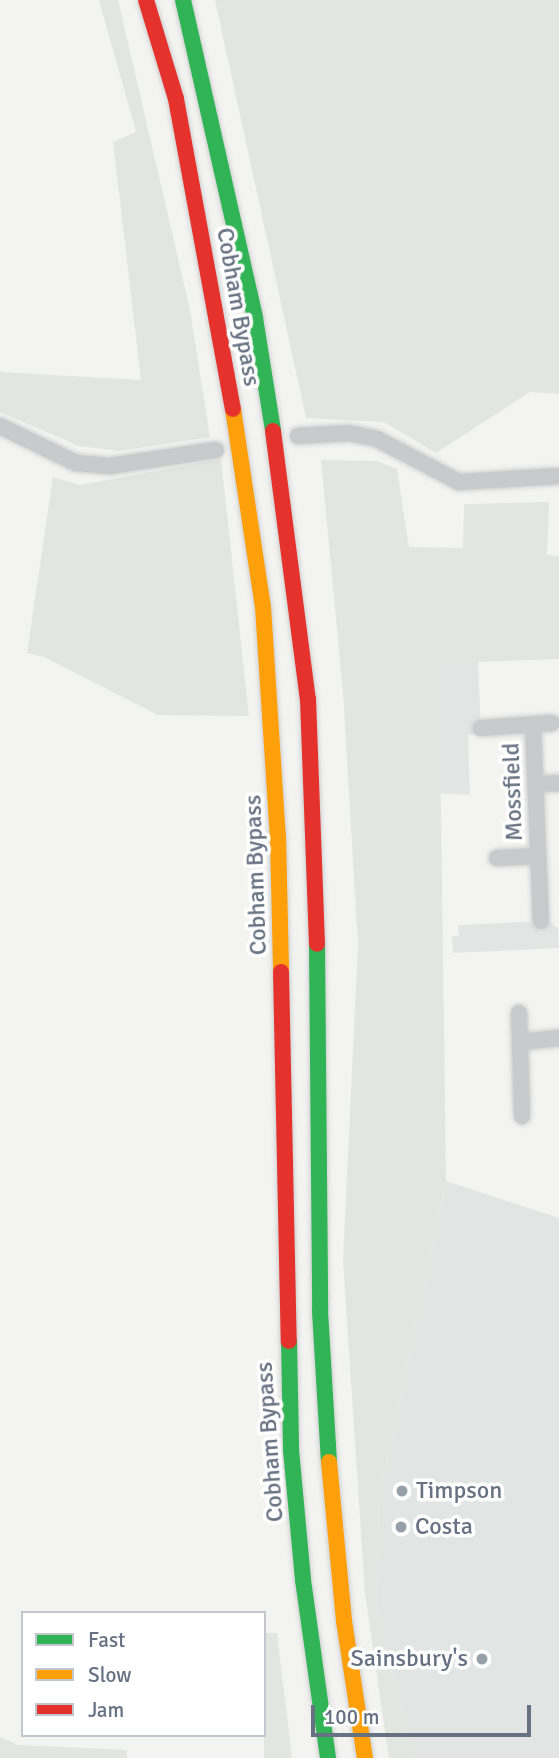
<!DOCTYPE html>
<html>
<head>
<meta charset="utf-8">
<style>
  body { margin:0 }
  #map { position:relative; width:559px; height:1758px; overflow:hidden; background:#f3f4f2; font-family:Signika,sans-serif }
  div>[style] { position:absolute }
  .built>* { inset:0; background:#e3e5e5 }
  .green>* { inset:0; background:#e1e6e0 }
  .roads { filter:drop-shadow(0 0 2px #cfd0d0) drop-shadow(0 0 2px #cfd0d0) }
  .street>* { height:16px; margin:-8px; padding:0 8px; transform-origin:8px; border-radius:8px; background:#c9cacc }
  .fast>* { height:16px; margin:-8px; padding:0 8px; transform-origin:8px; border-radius:8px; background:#30b455 }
  .slow>* { height:16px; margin:-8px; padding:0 8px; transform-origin:8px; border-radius:8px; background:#ff9f0a }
  .jam>* { height:16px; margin:-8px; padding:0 8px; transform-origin:8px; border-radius:8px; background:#e5322d }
  .dots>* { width:19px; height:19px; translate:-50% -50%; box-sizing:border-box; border:4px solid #fff; border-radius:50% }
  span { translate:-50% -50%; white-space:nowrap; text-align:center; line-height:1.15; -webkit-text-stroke:7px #fff; paint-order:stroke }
  .street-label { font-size:24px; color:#667181 }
  .poi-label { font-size:24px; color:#667181 }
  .left { translate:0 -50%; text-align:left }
  .right { translate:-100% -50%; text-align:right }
  .legend { position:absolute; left:21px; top:1611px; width:245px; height:126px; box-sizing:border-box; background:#fff; border:2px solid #c2c6cd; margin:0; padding:9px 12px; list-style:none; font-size:21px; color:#667181 }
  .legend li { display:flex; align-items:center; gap:14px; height:35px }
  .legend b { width:35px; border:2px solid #c2c6cd }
  .scale { position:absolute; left:311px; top:1705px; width:220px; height:32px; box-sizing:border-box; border:4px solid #667181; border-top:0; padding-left:9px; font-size:21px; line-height:24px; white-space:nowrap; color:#667181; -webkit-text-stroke:5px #fff; paint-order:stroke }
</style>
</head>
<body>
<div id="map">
  <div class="built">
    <i style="clip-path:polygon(478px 661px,481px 734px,468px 735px,470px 795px,438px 793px,439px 663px)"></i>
    <i style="clip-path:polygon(547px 921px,558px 928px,559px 948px,453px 953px,452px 936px,459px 936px,458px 925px)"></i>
    <i style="clip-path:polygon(446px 1181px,559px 1218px,559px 1758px,414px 1758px,376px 1613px,379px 1498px)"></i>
  </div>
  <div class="green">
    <i style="clip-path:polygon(99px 0,118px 0,190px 310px,210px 437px,119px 451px,79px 446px,0 412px,0 372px,141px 380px,113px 142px,136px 132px)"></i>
    <i style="clip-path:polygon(215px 0,559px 0,559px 394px,530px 392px,436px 453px,384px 422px,306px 418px)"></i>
    <i style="clip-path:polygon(221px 459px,249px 716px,158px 715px,44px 657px,27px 653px,53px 477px,80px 485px)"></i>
    <i style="clip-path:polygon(321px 460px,377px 461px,397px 469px,409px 547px,463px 548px,464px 504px,549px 502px,547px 555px,559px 556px,559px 659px,439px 663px,446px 1181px,379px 1498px,376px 1613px,414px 1758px,389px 1758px,365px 1593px,343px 1261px,358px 945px,343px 692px)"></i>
    <i style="clip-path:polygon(264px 1633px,277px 1633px,292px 1758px,264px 1758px)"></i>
    <i style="clip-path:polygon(0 1737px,18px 1745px,127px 1750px,127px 1758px,0 1758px)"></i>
  </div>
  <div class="roads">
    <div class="street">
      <i style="left:0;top:426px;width:85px;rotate:26deg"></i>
      <i style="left:76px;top:463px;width:34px;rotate:5deg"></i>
      <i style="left:110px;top:466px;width:107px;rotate:-8.6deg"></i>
      <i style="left:298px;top:436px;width:51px;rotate:-3.4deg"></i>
      <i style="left:349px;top:433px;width:29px;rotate:12deg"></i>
      <i style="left:377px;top:439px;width:93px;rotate:27.7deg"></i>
      <i style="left:459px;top:482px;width:100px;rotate:-3.4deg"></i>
      <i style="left:533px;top:725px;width:196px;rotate:87.7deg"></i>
      <i style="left:481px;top:728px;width:71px;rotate:-4deg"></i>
      <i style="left:536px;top:784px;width:23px;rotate:-2deg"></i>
      <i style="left:497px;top:858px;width:41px;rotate:-2.8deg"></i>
      <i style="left:519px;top:1013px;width:103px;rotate:88.3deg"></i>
      <i style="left:520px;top:1042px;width:39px;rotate:-6deg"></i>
    </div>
    <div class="fast">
      <i style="left:183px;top:0;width:326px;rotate:77.2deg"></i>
      <i style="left:255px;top:318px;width:114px;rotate:80.9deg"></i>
      <i style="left:317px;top:944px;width:367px;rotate:89.5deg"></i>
      <i style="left:320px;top:1311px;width:151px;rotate:86.6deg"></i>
      <i style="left:289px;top:1341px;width:109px;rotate:88.9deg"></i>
      <i style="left:291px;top:1450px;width:131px;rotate:84.7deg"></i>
      <i style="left:303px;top:1580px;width:180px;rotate:82deg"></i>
    </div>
    <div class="slow">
      <i style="left:233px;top:409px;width:200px;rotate:81.4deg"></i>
      <i style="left:263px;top:607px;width:229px;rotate:86.3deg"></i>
      <i style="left:278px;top:836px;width:136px;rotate:88.7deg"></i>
      <i style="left:329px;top:1462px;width:160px;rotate:84.6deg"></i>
      <i style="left:344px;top:1621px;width:139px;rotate:81.3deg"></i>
    </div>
    <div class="jam">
      <i style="left:146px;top:0;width:103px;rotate:73.1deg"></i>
      <i style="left:176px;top:99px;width:315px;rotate:79.6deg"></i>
      <i style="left:273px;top:431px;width:270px;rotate:82.6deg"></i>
      <i style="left:308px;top:699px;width:245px;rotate:87.9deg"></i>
      <i style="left:281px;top:972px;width:369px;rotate:88.8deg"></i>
    </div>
  </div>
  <div class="dots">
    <i style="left:402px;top:1491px;background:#979fa9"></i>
    <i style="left:401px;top:1527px;background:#979fa9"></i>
    <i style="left:482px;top:1659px;background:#979fa9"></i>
  </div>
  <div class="street-label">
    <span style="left:238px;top:307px;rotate:80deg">Cobham Bypass</span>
    <span style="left:513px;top:792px;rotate:-92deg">Mossfield</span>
    <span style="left:256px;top:875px;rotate:-92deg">Cobham Bypass</span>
    <span style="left:270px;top:1442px;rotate:-94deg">Cobham Bypass</span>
  </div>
  <div class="poi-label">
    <span class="left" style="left:416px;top:1491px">Timpson</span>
    <span class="left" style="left:415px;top:1527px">Costa</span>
    <span class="right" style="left:468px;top:1659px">Sainsbury's</span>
  </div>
  <ul class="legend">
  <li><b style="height:9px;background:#30b455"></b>Fast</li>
  <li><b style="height:9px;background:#ff9f0a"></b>Slow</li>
  <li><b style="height:9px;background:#e5322d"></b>Jam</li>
  </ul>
  <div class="scale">100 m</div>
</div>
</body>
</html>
